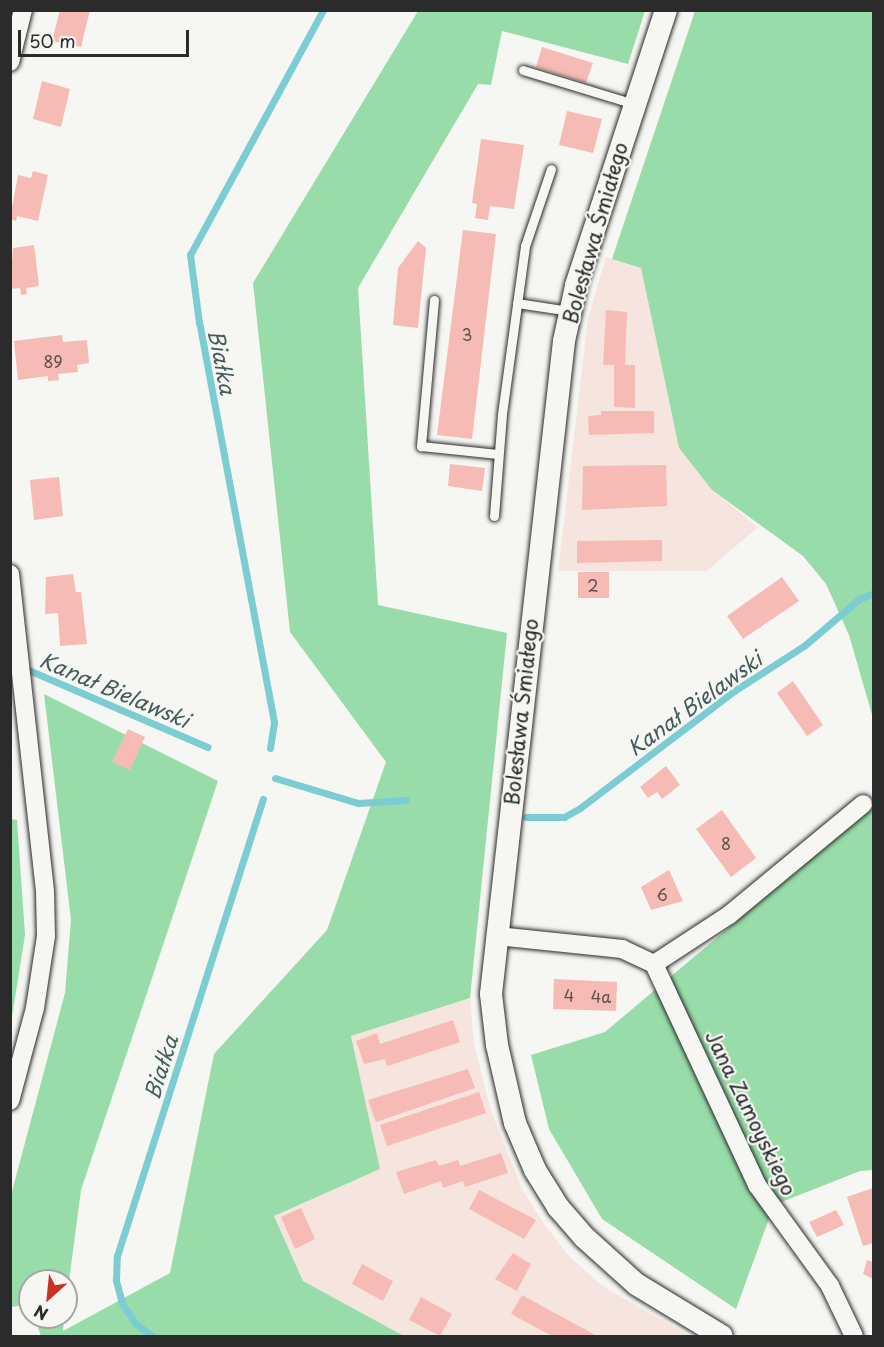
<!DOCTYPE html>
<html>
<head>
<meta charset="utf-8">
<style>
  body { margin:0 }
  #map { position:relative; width:884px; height:1347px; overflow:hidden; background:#f6f6f2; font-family:"Playpen Sans",sans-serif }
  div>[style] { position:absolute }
  .built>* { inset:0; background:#f6e4df }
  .green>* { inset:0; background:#98dda9 }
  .stream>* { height:7px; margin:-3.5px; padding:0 3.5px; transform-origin:3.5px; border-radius:3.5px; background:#7ccdd3 }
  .building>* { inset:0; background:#f6bbb4 }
  .roads { filter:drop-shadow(0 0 2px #2b2b2b) drop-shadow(0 0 2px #2b2b2b) }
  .service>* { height:9px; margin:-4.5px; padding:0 4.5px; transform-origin:4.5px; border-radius:4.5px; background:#f6f6f2 }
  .minor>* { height:18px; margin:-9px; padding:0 9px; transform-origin:9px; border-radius:9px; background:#f6f6f2 }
  .tertiary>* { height:22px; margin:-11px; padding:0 11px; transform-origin:11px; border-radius:11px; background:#f6f6f2 }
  span { translate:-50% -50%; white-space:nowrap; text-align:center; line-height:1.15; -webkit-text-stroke:4.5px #f6f6f2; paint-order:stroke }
  .number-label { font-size:16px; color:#5e4f4d }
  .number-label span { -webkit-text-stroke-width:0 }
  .street-label { font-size:20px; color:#2b2b2b }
  .water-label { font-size:21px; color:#435c5d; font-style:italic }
  .frame { position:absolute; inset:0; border:12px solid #2b2b2b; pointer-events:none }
  .north { position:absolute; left:18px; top:1269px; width:60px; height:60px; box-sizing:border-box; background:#f6f6f2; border:2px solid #a5a5a2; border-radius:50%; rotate:207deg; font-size:16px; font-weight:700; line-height:24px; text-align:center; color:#2b2b2b }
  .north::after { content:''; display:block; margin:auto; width:21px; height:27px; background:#c8321e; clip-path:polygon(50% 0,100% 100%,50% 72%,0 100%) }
  .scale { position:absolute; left:18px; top:30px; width:171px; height:27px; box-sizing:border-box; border:3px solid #2b2b2b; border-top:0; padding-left:8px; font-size:18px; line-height:21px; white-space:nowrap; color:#2b2b2b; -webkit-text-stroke:4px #f6f6f2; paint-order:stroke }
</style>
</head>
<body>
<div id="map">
  <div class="built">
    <i style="clip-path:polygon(606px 257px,641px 268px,679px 448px,712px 490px,758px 527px,707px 571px,558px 571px,588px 319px)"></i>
    <i style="clip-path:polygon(470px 998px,474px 1044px,491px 1111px,522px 1189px,543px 1222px,567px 1254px,601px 1285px,689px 1336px,404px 1336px,303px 1281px,274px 1216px,380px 1169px,350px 1036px)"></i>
  </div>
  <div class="green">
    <i style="clip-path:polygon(418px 11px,645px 11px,628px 64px,502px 31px,491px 85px,478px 84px,358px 288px,378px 605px,507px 633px,470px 998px,351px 1036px,380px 1169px,274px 1216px,303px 1281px,404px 1336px,41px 1336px,34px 1317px,64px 1317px,63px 1331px,170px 1273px,214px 1054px,327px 930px,386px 762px,290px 632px,253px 283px)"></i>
    <i style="clip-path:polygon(695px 11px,873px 11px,873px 718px,849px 635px,826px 584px,803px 556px,712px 490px,679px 448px,641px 268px,612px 259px)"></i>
    <i style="clip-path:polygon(44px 694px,218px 781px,81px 1190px,66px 1304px,66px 1281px,30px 1281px,30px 1304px,11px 1307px,11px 1195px,65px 993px,71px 920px)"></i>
    <i style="clip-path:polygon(873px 806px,873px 1170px,860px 1171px,774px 1205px,736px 1309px,602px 1219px,549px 1129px,531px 1055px,605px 1032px)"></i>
    <i style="clip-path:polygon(11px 819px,17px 820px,25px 935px,11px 1023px)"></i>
  </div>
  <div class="stream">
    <i style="left:10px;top:662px;width:215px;rotate:23.3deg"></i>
    <i style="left:270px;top:748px;width:26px;rotate:-81deg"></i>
    <i style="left:274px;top:722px;width:406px;rotate:-100.6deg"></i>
    <i style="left:199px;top:323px;width:69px;rotate:-97.5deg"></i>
    <i style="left:190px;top:255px;width:279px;rotate:-61.5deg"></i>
    <i style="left:275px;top:778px;width:87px;rotate:16.8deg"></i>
    <i style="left:358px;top:803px;width:48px;rotate:-3.6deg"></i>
    <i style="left:526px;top:817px;width:38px"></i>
    <i style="left:564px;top:817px;width:18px;rotate:-29deg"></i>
    <i style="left:580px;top:808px;width:193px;rotate:-37.2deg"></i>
    <i style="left:734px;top:691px;width:85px;rotate:-32.9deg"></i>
    <i style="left:805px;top:645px;width:71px;rotate:-40.4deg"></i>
    <i style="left:859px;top:599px;width:16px;rotate:-22deg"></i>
    <i style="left:152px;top:1336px;width:21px;rotate:-143deg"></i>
    <i style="left:135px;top:1323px;width:24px;rotate:-123deg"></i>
    <i style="left:122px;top:1303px;width:24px;rotate:-105deg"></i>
    <i style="left:116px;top:1280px;width:24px;rotate:-88deg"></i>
    <i style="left:117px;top:1256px;width:480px;rotate:-72.3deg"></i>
  </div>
  <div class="building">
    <i style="clip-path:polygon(60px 10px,90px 10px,81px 47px,52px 41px)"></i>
    <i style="clip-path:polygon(542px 47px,593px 63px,586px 83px,536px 67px)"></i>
    <i style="clip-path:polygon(42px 81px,70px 89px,61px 127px,33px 119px)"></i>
    <i style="clip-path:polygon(567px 111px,602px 119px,593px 153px,559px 145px)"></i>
    <i style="clip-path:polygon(481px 139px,524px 145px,514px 209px,490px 206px,488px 220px,475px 218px,477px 204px,472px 203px)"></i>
    <i style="clip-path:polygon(33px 171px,48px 175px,38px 221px,17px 216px,16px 221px,10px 219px,18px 175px,31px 178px)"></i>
    <i style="clip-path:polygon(463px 230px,496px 234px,472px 439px,437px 435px)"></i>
    <i style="clip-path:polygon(418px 241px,426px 248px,418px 328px,393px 325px,398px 268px)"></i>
    <i style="clip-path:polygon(34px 245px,39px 286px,26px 288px,27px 294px,21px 295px,20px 288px,10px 289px,13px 248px)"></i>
    <i style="clip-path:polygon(606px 310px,627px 312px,625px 365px,635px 365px,635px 408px,614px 407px,614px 365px,603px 365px)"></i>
    <i style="clip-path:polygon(62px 335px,63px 342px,87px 340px,89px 363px,77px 365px,78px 372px,58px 374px,59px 380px,48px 381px,48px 376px,18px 380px,14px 341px)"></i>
    <i style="clip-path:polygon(601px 411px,654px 411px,654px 433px,589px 435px,588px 416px,601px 415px)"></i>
    <i style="clip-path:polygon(450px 464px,485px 468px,482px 491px,448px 486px)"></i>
    <i style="clip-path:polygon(666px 465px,667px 506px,582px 510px,583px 466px)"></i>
    <i style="clip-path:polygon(59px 477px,63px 516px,34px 520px,30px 480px)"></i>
    <i style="clip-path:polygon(662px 540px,662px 561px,577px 563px,577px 541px)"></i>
    <i style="clip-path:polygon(578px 572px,609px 572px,609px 598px,578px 598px)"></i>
    <i style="clip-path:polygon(73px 574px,76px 592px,81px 592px,87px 644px,60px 646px,58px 613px,45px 614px,46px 577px)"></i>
    <i style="clip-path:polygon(782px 577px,799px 601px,743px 639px,727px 616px)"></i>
    <i style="clip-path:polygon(793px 681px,823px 725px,807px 736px,777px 693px)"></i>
    <i style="clip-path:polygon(128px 729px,145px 737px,130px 770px,112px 762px)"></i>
    <i style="clip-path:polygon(666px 766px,680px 785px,662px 799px,657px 792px,648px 798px,640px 787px)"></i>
    <i style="clip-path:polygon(722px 810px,756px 858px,731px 877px,696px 829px)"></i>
    <i style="clip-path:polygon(669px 870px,683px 901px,651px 910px,641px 887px)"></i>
    <i style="clip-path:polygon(554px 979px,617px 982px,616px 1011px,553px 1009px)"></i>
    <i style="clip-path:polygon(453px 1020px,460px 1042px,387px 1066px,385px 1059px,364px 1064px,356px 1041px,377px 1033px,380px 1044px)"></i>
    <i style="clip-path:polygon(468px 1069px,475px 1088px,376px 1122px,368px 1100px)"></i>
    <i style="clip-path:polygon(479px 1092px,486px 1113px,387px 1146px,380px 1125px)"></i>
    <i style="clip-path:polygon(501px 1153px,508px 1173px,465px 1187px,463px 1181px,443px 1188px,441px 1181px,404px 1194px,396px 1172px,436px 1160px,439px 1166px,458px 1160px,460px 1166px)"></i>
    <i style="clip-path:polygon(873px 1188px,873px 1243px,863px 1246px,847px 1197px)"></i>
    <i style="clip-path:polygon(479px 1190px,536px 1220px,524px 1239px,469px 1209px)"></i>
    <i style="clip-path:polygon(301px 1208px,315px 1239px,295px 1249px,281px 1217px)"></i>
    <i style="clip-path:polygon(836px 1210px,844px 1225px,817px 1237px,809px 1222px)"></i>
    <i style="clip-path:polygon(513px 1253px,531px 1264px,517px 1291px,495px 1279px)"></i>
    <i style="clip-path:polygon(867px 1260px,873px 1262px,873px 1279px,863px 1274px)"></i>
    <i style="clip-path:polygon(362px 1264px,393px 1281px,383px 1301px,352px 1284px)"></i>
    <i style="clip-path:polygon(522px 1295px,597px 1336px,552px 1336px,511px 1314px)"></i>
    <i style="clip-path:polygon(421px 1297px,452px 1314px,440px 1336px,409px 1320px)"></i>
  </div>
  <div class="roads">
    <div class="service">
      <i style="left:523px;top:70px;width:116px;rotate:17deg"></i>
      <i style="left:434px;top:300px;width:147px;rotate:95.1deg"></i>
      <i style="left:421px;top:446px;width:77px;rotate:5.9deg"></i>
      <i style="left:517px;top:303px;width:54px;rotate:8.6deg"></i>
      <i style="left:494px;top:516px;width:102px;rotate:-85.5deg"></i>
      <i style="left:502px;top:414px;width:170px;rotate:-82.2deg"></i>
      <i style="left:525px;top:246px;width:81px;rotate:-71.3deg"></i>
    </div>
    <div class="minor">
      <i style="left:10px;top:62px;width:54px;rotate:-76deg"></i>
      <i style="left:10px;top:574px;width:320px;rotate:83.7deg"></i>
      <i style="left:45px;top:892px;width:44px;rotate:88.7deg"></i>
      <i style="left:46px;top:936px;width:73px;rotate:98.7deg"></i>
      <i style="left:35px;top:1008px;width:96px;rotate:105deg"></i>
      <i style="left:497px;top:936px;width:126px;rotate:5.9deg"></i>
      <i style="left:622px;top:949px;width:35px;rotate:25deg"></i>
      <i style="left:654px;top:964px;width:90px;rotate:-33.2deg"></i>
      <i style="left:729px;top:915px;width:174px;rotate:-39.6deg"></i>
      <i style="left:654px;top:964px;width:244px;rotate:65deg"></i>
      <i style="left:757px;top:1185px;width:125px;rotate:54.1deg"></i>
      <i style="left:830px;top:1286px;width:55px;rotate:64.4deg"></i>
    </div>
    <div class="tertiary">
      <i style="left:666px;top:10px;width:290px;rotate:108.1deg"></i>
      <i style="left:576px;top:286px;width:56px;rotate:102.3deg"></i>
      <i style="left:564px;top:341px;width:657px;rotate:96.38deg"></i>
      <i style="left:491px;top:994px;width:51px;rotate:83.3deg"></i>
      <i style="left:497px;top:1045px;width:80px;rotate:77deg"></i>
      <i style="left:515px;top:1123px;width:51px;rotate:66.9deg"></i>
      <i style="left:535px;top:1170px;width:44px;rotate:58.1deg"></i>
      <i style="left:558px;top:1207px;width:40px;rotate:49deg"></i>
      <i style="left:584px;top:1237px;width:70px;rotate:42.1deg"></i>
      <i style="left:636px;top:1284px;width:100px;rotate:31.2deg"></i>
    </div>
  </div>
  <div class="number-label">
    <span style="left:467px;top:334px">3</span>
    <span style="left:53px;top:361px">89</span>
    <span style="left:593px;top:585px">2</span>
    <span style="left:726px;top:843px">8</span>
    <span style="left:662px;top:894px">6</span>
    <span style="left:569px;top:995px">4</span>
    <span style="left:601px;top:996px">4a</span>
  </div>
  <div class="street-label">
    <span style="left:595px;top:233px;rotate:-74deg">Bolesława Śmiałego</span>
    <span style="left:521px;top:712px;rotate:-84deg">Bolesława Śmiałego</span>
    <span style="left:751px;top:1113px;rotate:64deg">Jana Zamoyskiego</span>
  </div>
  <div class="water-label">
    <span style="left:223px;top:362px;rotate:79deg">Białka</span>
    <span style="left:115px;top:689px;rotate:23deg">Kanał Bielawski</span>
    <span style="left:694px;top:703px;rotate:-36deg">Kanał Bielawski</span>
    <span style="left:160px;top:1067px;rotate:-72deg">Białka</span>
  </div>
  <div class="frame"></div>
  <div class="north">N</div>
  <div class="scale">50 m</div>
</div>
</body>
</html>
